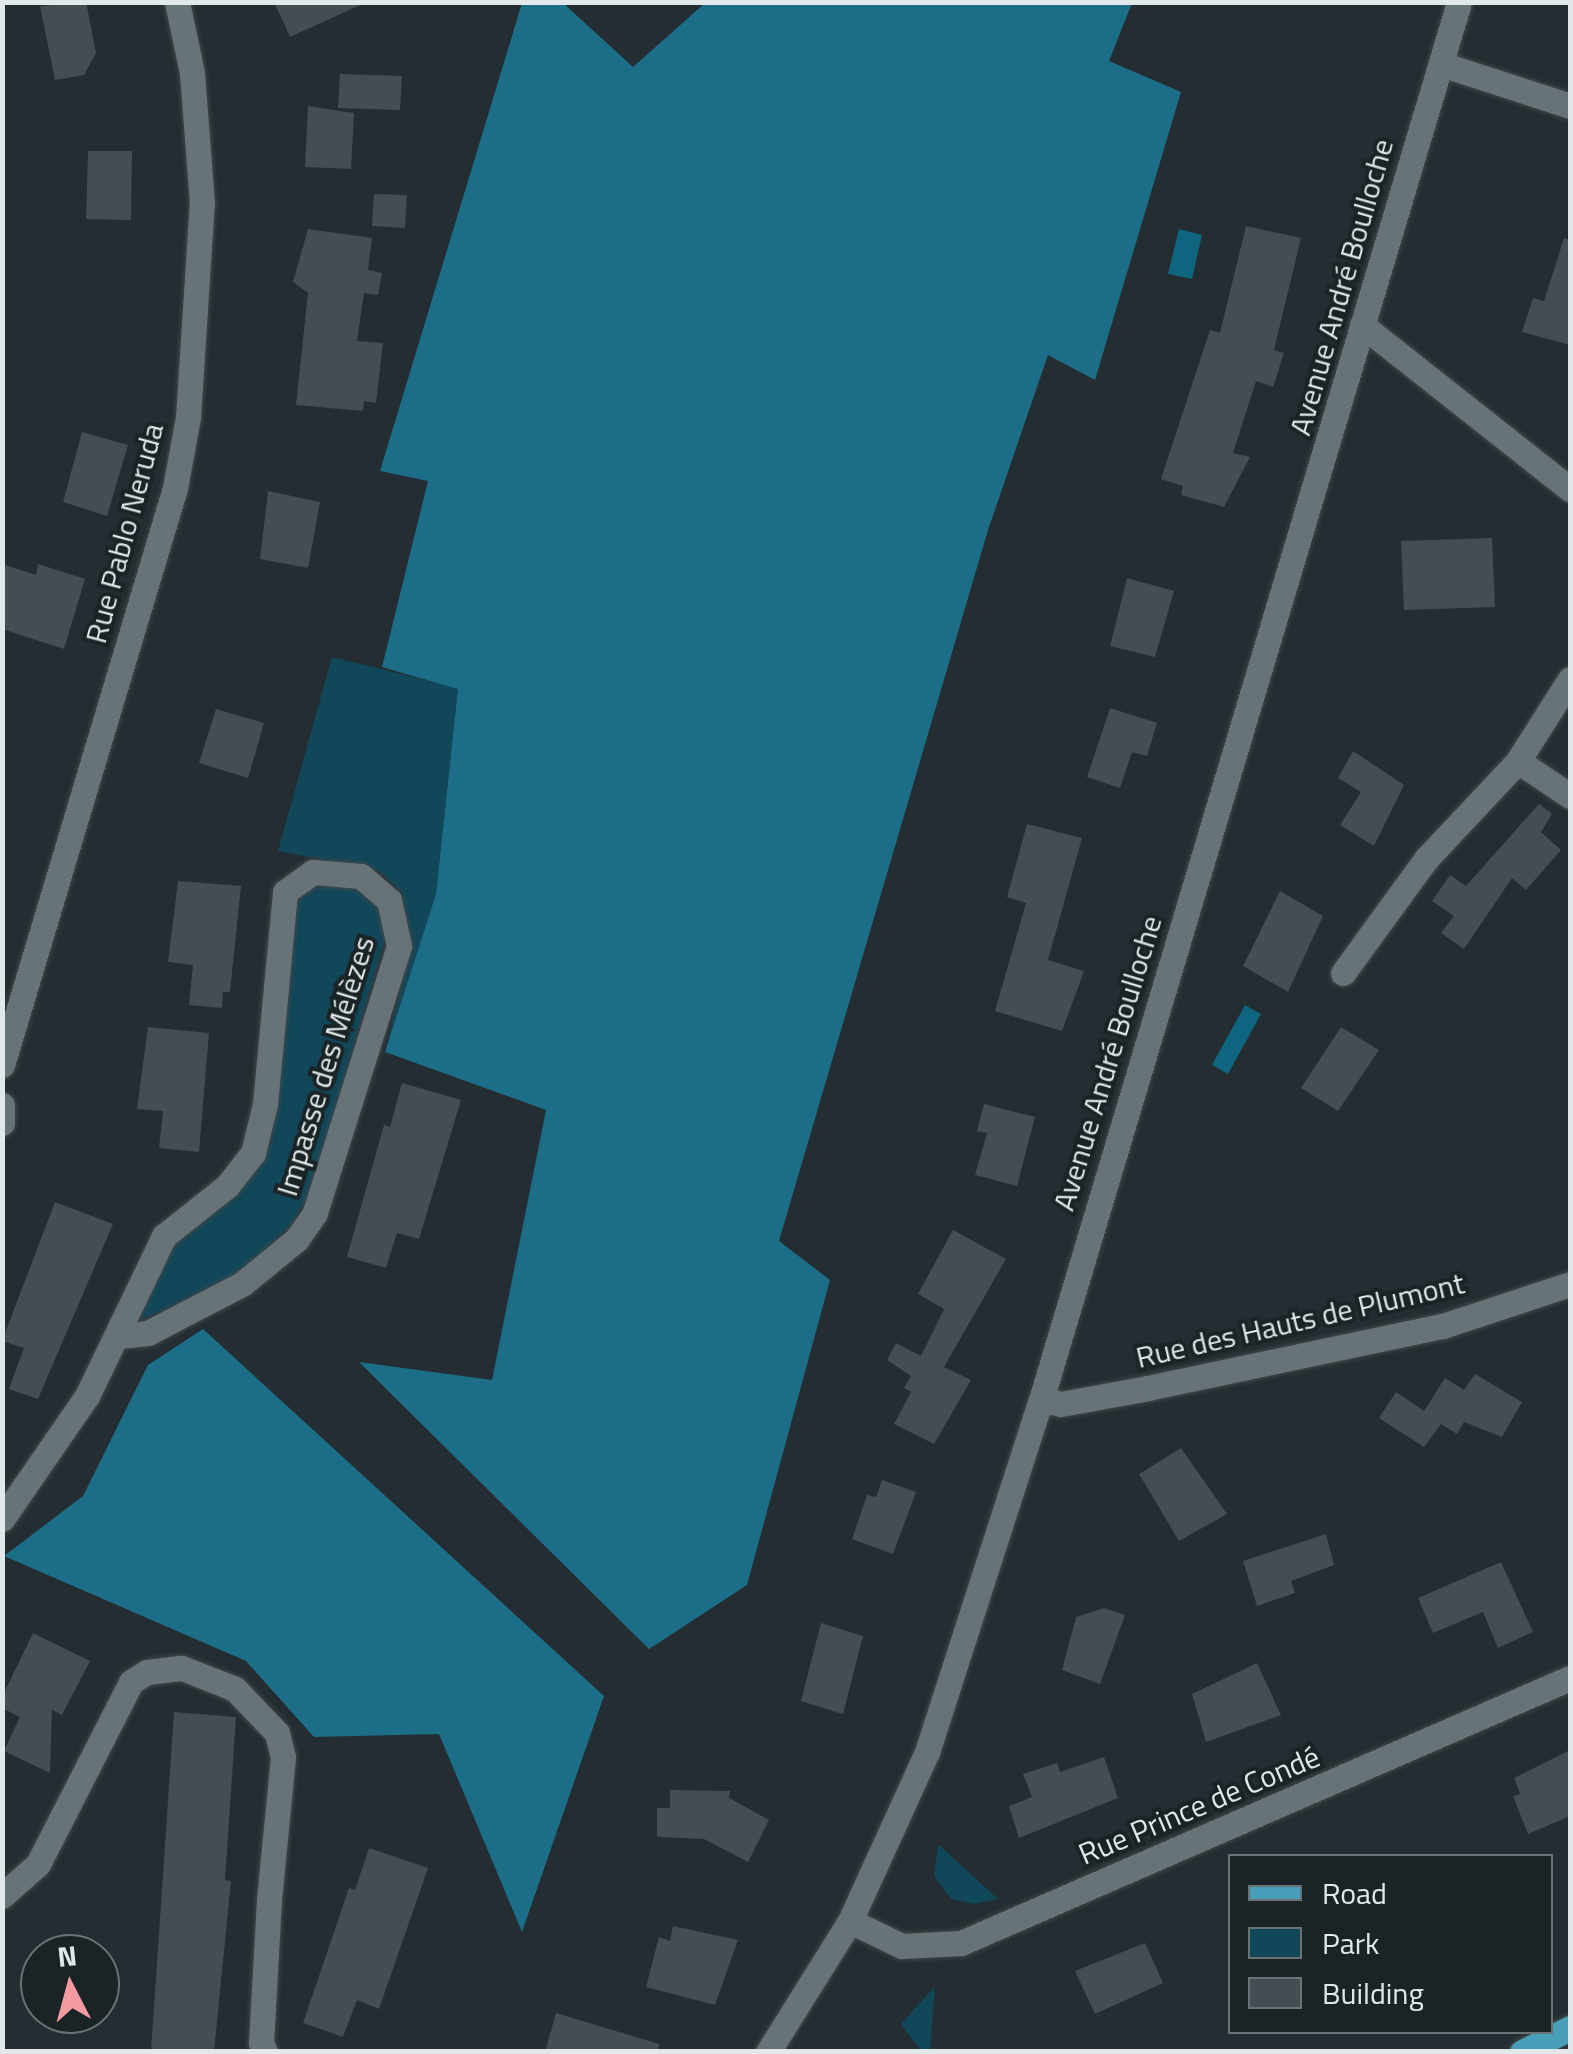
<!DOCTYPE html>
<html>
<head>
<meta charset="utf-8">
<style>
  body { margin:0 }
  #map { position:relative; width:1573px; height:2054px; overflow:hidden; background:#242d31; font-family:"Titillium Web",sans-serif }
  div>[style] { position:absolute }
  .green>* { inset:0; background:#104759 }
  .forest>* { inset:0; background:#1c6e88 }
  .water>* { inset:0; background:#0d657f }
  .building>* { inset:0; background:#444e52 }
  .roads { filter:drop-shadow(0 0 2px #40484b) drop-shadow(0 0 2px #40484b) }
  .minor>* { height:25px; margin:-12.5px; padding:0 12.5px; transform-origin:12.5px; border-radius:12.5px; background:#687377 }
  .major>* { height:25px; margin:-12.5px; padding:0 12.5px; transform-origin:12.5px; border-radius:12.5px; background:#479eb9 }
  span { translate:-50% -50%; white-space:nowrap; text-align:center; line-height:1.15; -webkit-text-stroke:8px #1a2427; paint-order:stroke }
  .street-label { font-size:30px; color:#e2e8ea }
  .frame { position:absolute; inset:0; border:5px solid #e2e8ea; pointer-events:none }
  .legend { position:absolute; left:1228px; top:1854px; width:325px; height:180px; box-sizing:border-box; background:#1a2427; border:2px solid #6a7275; margin:0; padding:12px 18px; list-style:none; font-size:30px; color:#e2e8ea }
  .legend li { display:flex; align-items:center; gap:20px; height:50px }
  .legend b { width:50px; border:2px solid #6a7275 }
  .north { position:absolute; left:20px; top:1934px; width:100px; height:100px; box-sizing:border-box; background:#1a2427; border:2px solid #6a7275; border-radius:50%; rotate:354deg; font-size:28px; font-weight:700; line-height:40px; text-align:center; color:#e2e8ea }
  .north::after { content:''; display:block; margin:auto; width:35px; height:45px; background:#f49aa1; clip-path:polygon(50% 0,100% 100%,50% 72%,0 100%) }
</style>
</head>
<body>
<div id="map">
  <div class="green">
    <i style="clip-path:polygon(332px 657px,458px 688px,436px 894px,385px 1052px,411px 948px,402px 892px,379px 871px,278px 851px)"></i>
    <i style="clip-path:polygon(324px 882px,361px 889px,376px 903px,387px 933px,310px 1194px,290px 1226px,247px 1265px,216px 1288px,143px 1319px,139px 1315px,169px 1249px,240px 1189px,271px 1143px,295px 907px,305px 890px)"></i>
    <i style="clip-path:polygon(938px 1845px,939px 1845px,998px 1899px,974px 1904px,951px 1899px,934px 1876px)"></i>
    <i style="clip-path:polygon(935px 1986px,930px 2051px,921px 2051px,901px 2024px)"></i>
  </div>
  <div class="forest">
    <i style="clip-path:polygon(522px 3px,563px 3px,633px 67px,705px 3px,1132px 3px,1109px 61px,1181px 92px,1095px 380px,1048px 355px,988px 530px,779px 1241px,830px 1280px,747px 1585px,649px 1649px,359px 1362px,492px 1380px,546px 1110px,385px 1052px,436px 894px,458px 689px,382px 667px,428px 481px,380px 471px)"></i>
    <i style="clip-path:polygon(203px 1329px,604px 1696px,522px 1932px,439px 1734px,314px 1737px,246px 1661px,4px 1556px,83px 1496px,148px 1365px)"></i>
  </div>
  <div class="water">
    <i style="clip-path:polygon(1179px 229px,1202px 235px,1192px 279px,1168px 274px)"></i>
    <i style="clip-path:polygon(1245px 1005px,1261px 1014px,1228px 1074px,1212px 1065px)"></i>
  </div>
  <div class="building">
    <i style="clip-path:polygon(86px 2px,96px 53px,84px 75px,55px 80px,40px 6px)"></i>
    <i style="clip-path:polygon(274px 2px,367px 2px,290px 37px)"></i>
    <i style="clip-path:polygon(340px 74px,402px 76px,400px 110px,338px 108px)"></i>
    <i style="clip-path:polygon(308px 106px,354px 113px,351px 169px,305px 167px)"></i>
    <i style="clip-path:polygon(88px 151px,132px 151px,131px 220px,86px 219px)"></i>
    <i style="clip-path:polygon(374px 194px,407px 195px,405px 228px,372px 226px)"></i>
    <i style="clip-path:polygon(1246px 226px,1301px 238px,1274px 350px,1284px 353px,1273px 387px,1256px 381px,1233px 453px,1250px 457px,1224px 507px,1181px 495px,1183px 486px,1161px 479px,1210px 330px,1220px 333px)"></i>
    <i style="clip-path:polygon(308px 229px,372px 238px,368px 270px,382px 273px,378px 295px,364px 293px,357px 341px,383px 343px,376px 403px,364px 401px,363px 411px,296px 405px,308px 293px,293px 282px)"></i>
    <i style="clip-path:polygon(1564px 238px,1570px 240px,1570px 345px,1522px 332px,1533px 298px,1544px 301px)"></i>
    <i style="clip-path:polygon(82px 432px,128px 445px,107px 516px,63px 502px)"></i>
    <i style="clip-path:polygon(268px 491px,320px 502px,308px 568px,260px 559px)"></i>
    <i style="clip-path:polygon(1492px 538px,1495px 607px,1404px 610px,1401px 541px)"></i>
    <i style="clip-path:polygon(2px 564px,36px 575px,38px 564px,85px 579px,64px 649px,2px 629px)"></i>
    <i style="clip-path:polygon(1127px 578px,1174px 591px,1155px 657px,1110px 646px)"></i>
    <i style="clip-path:polygon(1110px 708px,1157px 723px,1147px 756px,1132px 752px,1120px 788px,1087px 777px)"></i>
    <i style="clip-path:polygon(216px 709px,264px 723px,248px 778px,199px 763px)"></i>
    <i style="clip-path:polygon(1353px 751px,1404px 785px,1374px 846px,1340px 825px,1361px 792px,1338px 778px)"></i>
    <i style="clip-path:polygon(1539px 804px,1552px 814px,1541px 832px,1561px 850px,1526px 890px,1512px 878px,1464px 949px,1441px 933px,1454px 916px,1432px 901px,1450px 875px,1466px 886px)"></i>
    <i style="clip-path:polygon(1027px 824px,1082px 838px,1048px 960px,1084px 971px,1062px 1031px,995px 1011px,1026px 903px,1007px 897px)"></i>
    <i style="clip-path:polygon(178px 881px,241px 886px,230px 992px,223px 992px,222px 1008px,189px 1005px,193px 965px,168px 962px)"></i>
    <i style="clip-path:polygon(1280px 891px,1323px 916px,1288px 992px,1243px 966px)"></i>
    <i style="clip-path:polygon(148px 1027px,209px 1033px,199px 1152px,159px 1148px,163px 1111px,137px 1109px)"></i>
    <i style="clip-path:polygon(1341px 1027px,1379px 1050px,1338px 1111px,1301px 1088px)"></i>
    <i style="clip-path:polygon(402px 1083px,461px 1100px,419px 1239px,397px 1233px,386px 1268px,347px 1257px,384px 1125px,390px 1127px)"></i>
    <i style="clip-path:polygon(984px 1104px,1035px 1117px,1017px 1186px,975px 1175px,987px 1133px,977px 1131px)"></i>
    <i style="clip-path:polygon(55px 1202px,113px 1224px,38px 1399px,9px 1389px,24px 1348px,2px 1341px)"></i>
    <i style="clip-path:polygon(953px 1230px,1006px 1259px,944px 1367px,971px 1380px,934px 1444px,894px 1424px,911px 1392px,904px 1388px,911px 1376px,887px 1360px,896px 1343px,921px 1356px,944px 1309px,918px 1294px)"></i>
    <i style="clip-path:polygon(1475px 1374px,1522px 1402px,1502px 1437px,1464px 1422px,1457px 1434px,1441px 1424px,1424px 1447px,1379px 1418px,1396px 1392px,1424px 1411px,1445px 1378px,1464px 1390px)"></i>
    <i style="clip-path:polygon(1181px 1448px,1227px 1514px,1179px 1541px,1139px 1474px)"></i>
    <i style="clip-path:polygon(882px 1480px,916px 1492px,893px 1554px,852px 1539px,867px 1495px,876px 1497px)"></i>
    <i style="clip-path:polygon(1326px 1534px,1334px 1565px,1291px 1581px,1295px 1593px,1257px 1606px,1243px 1561px)"></i>
    <i style="clip-path:polygon(1501px 1562px,1533px 1632px,1498px 1648px,1483px 1612px,1433px 1633px,1418px 1598px)"></i>
    <i style="clip-path:polygon(1104px 1608px,1125px 1615px,1100px 1684px,1062px 1670px,1076px 1617px)"></i>
    <i style="clip-path:polygon(821px 1623px,863px 1636px,843px 1714px,801px 1701px)"></i>
    <i style="clip-path:polygon(33px 1633px,90px 1661px,62px 1715px,52px 1710px,50px 1773px,4px 1751px,20px 1717px,2px 1708px,2px 1697px)"></i>
    <i style="clip-path:polygon(1257px 1663px,1281px 1715px,1206px 1742px,1192px 1694px)"></i>
    <i style="clip-path:polygon(174px 1712px,236px 1717px,225px 1880px,231px 1881px,214px 2052px,151px 2052px)"></i>
    <i style="clip-path:polygon(1570px 1750px,1570px 1816px,1528px 1834px,1513px 1796px,1520px 1794px,1514px 1778px)"></i>
    <i style="clip-path:polygon(1104px 1757px,1118px 1798px,1019px 1838px,1009px 1806px,1032px 1797px,1023px 1774px,1057px 1763px,1060px 1772px)"></i>
    <i style="clip-path:polygon(670px 1790px,730px 1791px,729px 1798px,769px 1820px,748px 1862px,704px 1839px,657px 1837px,657px 1808px,670px 1808px)"></i>
    <i style="clip-path:polygon(369px 1848px,428px 1868px,379px 2009px,357px 2000px,343px 2037px,303px 2023px,349px 1888px,355px 1890px)"></i>
    <i style="clip-path:polygon(673px 1926px,738px 1940px,715px 2005px,646px 1987px,659px 1937px,670px 1941px)"></i>
    <i style="clip-path:polygon(1145px 1943px,1163px 1983px,1095px 2014px,1075px 1971px)"></i>
    <i style="clip-path:polygon(556px 2013px,659px 2044px,658px 2052px,545px 2052px)"></i>
  </div>
  <div class="roads">
    <div class="minor">
      <i style="left:1441px;top:64px;width:136px;rotate:18deg"></i>
      <i style="left:1362px;top:325px;width:265px;rotate:38.3deg"></i>
      <i style="left:1518px;top:761px;width:63px;rotate:33.9deg"></i>
      <i style="left:1343px;top:973px;width:141px;rotate:-53.9deg"></i>
      <i style="left:1426px;top:859px;width:134px;rotate:-46.8deg"></i>
      <i style="left:1518px;top:761px;width:97px;rotate:-57.6deg"></i>
      <i style="left:2px;top:1065px;width:602px;rotate:-73.31deg"></i>
      <i style="left:175px;top:488px;width:72px;rotate:-79.6deg"></i>
      <i style="left:188px;top:417px;width:214px;rotate:-86.3deg"></i>
      <i style="left:202px;top:203px;width:130px;rotate:-94.4deg"></i>
      <i style="left:192px;top:73px;width:73px;rotate:-101.9deg"></i>
      <i style="left:2px;top:1105px;width:18px;rotate:90deg"></i>
      <i style="left:1041px;top:1400px;width:20px;rotate:11deg"></i>
      <i style="left:1061px;top:1404px;width:88px;rotate:-10.4deg"></i>
      <i style="left:1148px;top:1388px;width:301px;rotate:-11.9deg"></i>
      <i style="left:1443px;top:1326px;width:134px;rotate:-18.3deg"></i>
      <i style="left:2px;top:1519px;width:150px;rotate:-55.4deg"></i>
      <i style="left:87px;top:1396px;width:178px;rotate:-64.3deg"></i>
      <i style="left:164px;top:1236px;width:80px;rotate:-38.4deg"></i>
      <i style="left:227px;top:1186px;width:42px;rotate:-51.8deg"></i>
      <i style="left:253px;top:1153px;width:50px;rotate:-76.2deg"></i>
      <i style="left:265px;top:1104px;width:213px;rotate:-84.6deg"></i>
      <i style="left:285px;top:892px;width:34px;rotate:-36deg"></i>
      <i style="left:313px;top:872px;width:48px;rotate:4.8deg"></i>
      <i style="left:361px;top:876px;width:37px;rotate:41deg"></i>
      <i style="left:389px;top:900px;width:47px;rotate:77.7deg"></i>
      <i style="left:399px;top:946px;width:280px;rotate:107.5deg"></i>
      <i style="left:315px;top:1213px;width:32px;rotate:125deg"></i>
      <i style="left:297px;top:1239px;width:71px;rotate:140.7deg"></i>
      <i style="left:242px;top:1284px;width:106px;rotate:152.5deg"></i>
      <i style="left:148px;top:1333px;width:29px;rotate:174deg"></i>
      <i style="left:2px;top:1896px;width:48px;rotate:-41.6deg"></i>
      <i style="left:38px;top:1864px;width:204px;rotate:-62.9deg"></i>
      <i style="left:131px;top:1682px;width:19px;rotate:-32deg"></i>
      <i style="left:147px;top:1672px;width:35px;rotate:-7deg"></i>
      <i style="left:182px;top:1668px;width:57px;rotate:21.6deg"></i>
      <i style="left:235px;top:1689px;width:61px;rotate:46.3deg"></i>
      <i style="left:277px;top:1733px;width:25px;rotate:76deg"></i>
      <i style="left:283px;top:1757px;width:144px;rotate:95.6deg"></i>
      <i style="left:269px;top:1900px;width:143px;rotate:93.2deg"></i>
      <i style="left:261px;top:2043px;width:10px;rotate:66deg"></i>
      <i style="left:850px;top:1921px;width:58px;rotate:25.7deg"></i>
      <i style="left:902px;top:1946px;width:59px;rotate:-2.9deg"></i>
      <i style="left:961px;top:1943px;width:664px;rotate:-23.52deg"></i>
      <i style="left:768px;top:2052px;width:155px;rotate:-58deg"></i>
      <i style="left:850px;top:1921px;width:186px;rotate:-65.5deg"></i>
      <i style="left:927px;top:1752px;width:370px;rotate:-72.1deg"></i>
      <i style="left:1041px;top:1400px;width:1459px;rotate:-73.35deg"></i>
    </div>
    <div class="major">
      <i style="left:1522px;top:2052px;width:54px;rotate:-26.6deg"></i>
    </div>
  </div>
  <div class="street-label">
    <span style="left:1341px;top:287px;rotate:-74deg">Avenue André Boulloche</span>
    <span style="left:124px;top:533px;rotate:-75deg">Rue Pablo Neruda</span>
    <span style="left:1107px;top:1063px;rotate:-73deg">Avenue André Boulloche</span>
    <span style="left:325px;top:1066px;rotate:-73deg">Impasse des Mélèzes</span>
    <span style="left:1300px;top:1320px;rotate:-13deg">Rue des Hauts de Plumont</span>
    <span style="left:1199px;top:1805px;rotate:-23deg">Rue Prince de Condé</span>
  </div>
  <div class="frame"></div>
  <ul class="legend">
  <li><b style="height:12px;background:#479eb9"></b>Road</li>
  <li><b style="height:28px;background:#104759"></b>Park</li>
  <li><b style="height:28px;background:#444e52"></b>Building</li>
  </ul>
  <div class="north">N</div>
</div>
</body>
</html>
